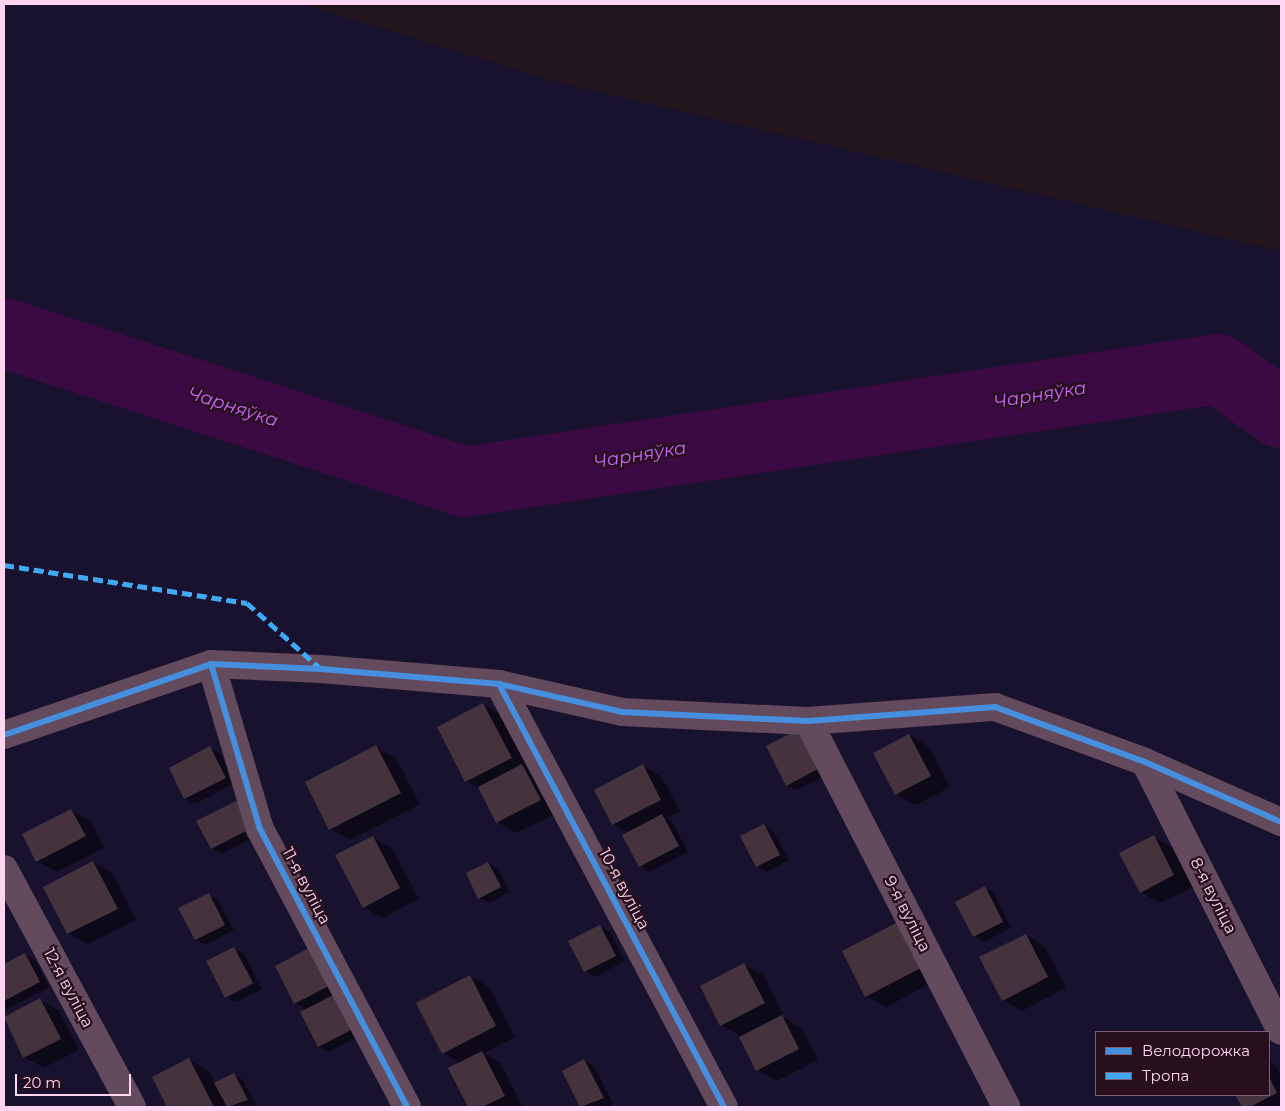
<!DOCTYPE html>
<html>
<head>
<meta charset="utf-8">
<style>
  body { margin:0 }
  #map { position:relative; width:1285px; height:1111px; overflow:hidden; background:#22151d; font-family:Montserrat,sans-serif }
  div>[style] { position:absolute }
  .green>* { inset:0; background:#19122f }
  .shadow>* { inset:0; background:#0007 }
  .river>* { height:70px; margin:-35px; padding:0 35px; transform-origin:35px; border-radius:35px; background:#3b0a43 }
  .building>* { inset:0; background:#44333d }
  .street>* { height:28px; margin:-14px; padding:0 14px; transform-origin:14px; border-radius:14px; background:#634a5c }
  .quiet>* { height:5px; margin-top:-2.5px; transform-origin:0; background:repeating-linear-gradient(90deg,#3fa9f5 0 10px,transparent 0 15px) }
  .cycleway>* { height:6px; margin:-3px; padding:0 3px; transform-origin:3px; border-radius:3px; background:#468fdf }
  span { translate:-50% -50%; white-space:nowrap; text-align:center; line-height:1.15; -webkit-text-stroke:4.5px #280f1e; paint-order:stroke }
  .street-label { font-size:16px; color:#ffd6f2 }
  .water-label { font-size:18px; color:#cc64ff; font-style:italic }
  .frame { position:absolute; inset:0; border:5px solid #ffd6f2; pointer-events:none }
  .legend { position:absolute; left:1095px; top:1031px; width:175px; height:65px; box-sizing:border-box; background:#280f1e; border:1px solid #7e5f73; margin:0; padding:6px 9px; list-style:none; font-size:15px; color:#ffd6f2 }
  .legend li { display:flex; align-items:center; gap:10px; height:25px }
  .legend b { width:25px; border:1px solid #7e5f73 }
  .scale { position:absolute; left:15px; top:1074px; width:116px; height:22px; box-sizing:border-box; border:2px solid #ffd6f2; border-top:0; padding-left:6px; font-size:15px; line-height:18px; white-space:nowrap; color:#ffd6f2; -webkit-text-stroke:4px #280f1e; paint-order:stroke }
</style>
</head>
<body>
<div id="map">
  <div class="green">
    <i style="clip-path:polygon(evenodd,4px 4px,302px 4px,560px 83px,1281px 251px,1281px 1107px,4px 1107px,4px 4px,1096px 1032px,1269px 1032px,1269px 1095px,1096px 1095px,1096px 1032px)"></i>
  </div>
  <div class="shadow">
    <i style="clip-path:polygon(483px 704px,503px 715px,529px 770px,541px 777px,559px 812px,516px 833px,497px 822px,480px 789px,466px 781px)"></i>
    <i style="clip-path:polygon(797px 731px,807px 737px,827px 775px,797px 790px,787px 785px)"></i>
    <i style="clip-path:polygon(909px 735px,929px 747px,950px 787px,915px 805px,896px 794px)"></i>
    <i style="clip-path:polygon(376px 747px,396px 758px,420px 804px,350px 840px,330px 829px)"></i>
    <i style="clip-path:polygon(210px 748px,220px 753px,235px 783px,195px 804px,185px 798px)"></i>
    <i style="clip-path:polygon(643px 766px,662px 777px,680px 811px,666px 818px,672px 821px,688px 852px,650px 872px,640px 866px,628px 833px,613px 824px)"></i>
    <i style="clip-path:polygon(71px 810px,91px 821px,104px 848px,57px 872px,37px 861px)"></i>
    <i style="clip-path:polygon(198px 822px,263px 833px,222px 854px,212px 849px)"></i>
    <i style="clip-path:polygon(764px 825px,773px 831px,789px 860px,767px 872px,757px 866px)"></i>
    <i style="clip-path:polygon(373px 837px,392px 848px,419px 899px,383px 918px,363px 907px)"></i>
    <i style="clip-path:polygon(1154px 837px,1173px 848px,1193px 887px,1160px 903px,1141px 892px)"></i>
    <i style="clip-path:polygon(93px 862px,112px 873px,136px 920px,87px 944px,68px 933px)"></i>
    <i style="clip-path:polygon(488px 863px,498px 869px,510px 892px,489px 903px,479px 898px)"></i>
    <i style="clip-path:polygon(985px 888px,994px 893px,1011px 928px,984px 942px,974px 936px)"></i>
    <i style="clip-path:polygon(208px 895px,218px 900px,234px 930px,205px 945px,196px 939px)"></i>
    <i style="clip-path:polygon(898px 924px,940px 979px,886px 1007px,866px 996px)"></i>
    <i style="clip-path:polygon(600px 926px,610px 932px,625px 961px,595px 977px,585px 971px)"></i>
    <i style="clip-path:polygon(1026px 935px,1045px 947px,1066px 988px,1022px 1011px,1003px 1000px)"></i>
    <i style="clip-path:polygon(234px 948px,244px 954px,257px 980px,229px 997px,258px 982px,262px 989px,235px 1002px,226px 997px)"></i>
    <i style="clip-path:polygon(309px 949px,364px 1033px,329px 1052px,319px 1046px,307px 1010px,295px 1003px)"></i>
    <i style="clip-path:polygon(25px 954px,35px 960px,49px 987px,8px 1009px,4px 1007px,4px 966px)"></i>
    <i style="clip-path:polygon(744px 965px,764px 976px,783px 1014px,780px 1015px,801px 1028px,818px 1060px,777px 1081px,757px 1070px,742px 1037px,721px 1025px)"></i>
    <i style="clip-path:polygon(470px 976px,489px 987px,515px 1037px,484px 1053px,501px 1064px,523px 1107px,470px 1107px,450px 1068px,460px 1063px,443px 1053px)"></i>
    <i style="clip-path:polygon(40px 1000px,59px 1011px,79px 1050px,44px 1068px,24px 1057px)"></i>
    <i style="clip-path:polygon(189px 1060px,209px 1071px,215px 1083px,234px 1074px,243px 1080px,256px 1105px,169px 1107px,154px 1078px)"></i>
    <i style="clip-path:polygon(584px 1060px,594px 1066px,613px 1104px,606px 1107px,581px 1107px,563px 1071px)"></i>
    <i style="clip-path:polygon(1269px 1061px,1276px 1066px,1281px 1075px,1281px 1107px,1243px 1107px,1237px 1095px,1269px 1095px)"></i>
  </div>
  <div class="river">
    <i style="left:4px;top:333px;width:484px;rotate:17.9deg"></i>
    <i style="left:464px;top:482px;width:762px;rotate:-8.52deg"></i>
    <i style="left:1218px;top:369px;width:77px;rotate:34.9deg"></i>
  </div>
  <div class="building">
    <i style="clip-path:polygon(483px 703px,512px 758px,465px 782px,437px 727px)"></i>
    <i style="clip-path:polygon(797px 730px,818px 769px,786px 786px,766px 746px)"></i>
    <i style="clip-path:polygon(909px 734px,931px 776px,895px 795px,873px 753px)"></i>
    <i style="clip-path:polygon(376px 745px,401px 793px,329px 830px,305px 782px)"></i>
    <i style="clip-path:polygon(210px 746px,226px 778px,184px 799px,169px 768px)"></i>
    <i style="clip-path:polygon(522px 764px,541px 800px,496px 823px,478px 787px)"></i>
    <i style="clip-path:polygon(643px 764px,661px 800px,612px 825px,594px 790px)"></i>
    <i style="clip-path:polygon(240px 799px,254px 827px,211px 849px,196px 821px)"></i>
    <i style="clip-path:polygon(71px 809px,86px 836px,36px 862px,22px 834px)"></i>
    <i style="clip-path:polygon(662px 814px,679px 846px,639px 867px,622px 835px)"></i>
    <i style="clip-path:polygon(764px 824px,780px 855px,756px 867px,740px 836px)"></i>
    <i style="clip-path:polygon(1154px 835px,1174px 875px,1140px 893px,1119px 853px)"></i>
    <i style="clip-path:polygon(373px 836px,400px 888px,363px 908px,335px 855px)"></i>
    <i style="clip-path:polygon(93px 861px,118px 909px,67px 934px,43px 887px)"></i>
    <i style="clip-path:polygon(488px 862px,501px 887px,478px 899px,466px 873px)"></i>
    <i style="clip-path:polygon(985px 886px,1003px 922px,973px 937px,955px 902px)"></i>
    <i style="clip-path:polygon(209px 893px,225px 925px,195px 940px,178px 908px)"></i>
    <i style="clip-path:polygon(898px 922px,921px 968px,865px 997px,842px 951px)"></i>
    <i style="clip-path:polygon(600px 925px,616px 956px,584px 972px,568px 941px)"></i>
    <i style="clip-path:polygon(1026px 934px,1048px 977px,1002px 1001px,979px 957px)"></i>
    <i style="clip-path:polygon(234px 947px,253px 983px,225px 998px,206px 961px)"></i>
    <i style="clip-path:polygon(309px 948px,329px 986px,294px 1004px,275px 966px)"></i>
    <i style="clip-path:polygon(25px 953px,40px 982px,4px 1001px,4px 964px)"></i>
    <i style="clip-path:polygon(744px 963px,765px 1003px,720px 1026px,700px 986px)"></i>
    <i style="clip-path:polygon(470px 975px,496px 1026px,442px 1054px,416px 1003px)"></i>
    <i style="clip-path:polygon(337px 993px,355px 1028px,318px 1047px,300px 1012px)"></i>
    <i style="clip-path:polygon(40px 998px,61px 1039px,23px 1058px,4px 1017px)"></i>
    <i style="clip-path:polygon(782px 1015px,799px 1049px,756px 1071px,739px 1037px)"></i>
    <i style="clip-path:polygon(482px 1051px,505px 1096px,482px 1107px,468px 1107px,448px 1068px)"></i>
    <i style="clip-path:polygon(189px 1058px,214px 1107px,167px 1107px,152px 1077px)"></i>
    <i style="clip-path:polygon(584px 1059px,604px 1098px,580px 1107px,562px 1071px)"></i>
    <i style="clip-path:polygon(234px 1073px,248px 1100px,227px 1107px,214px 1083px)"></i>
    <i style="clip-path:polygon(1269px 1076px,1277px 1093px,1250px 1107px,1242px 1107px,1235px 1095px,1269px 1095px)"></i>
  </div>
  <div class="street">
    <i style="left:211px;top:664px;width:172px;rotate:73.5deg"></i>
    <i style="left:260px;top:829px;width:314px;rotate:62.1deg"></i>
    <i style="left:499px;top:684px;width:479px;rotate:62deg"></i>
    <i style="left:808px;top:721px;width:434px;rotate:62.8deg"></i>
    <i style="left:4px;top:735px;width:219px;rotate:-18.9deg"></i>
    <i style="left:211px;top:664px;width:110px;rotate:2.6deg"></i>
    <i style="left:321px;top:669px;width:179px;rotate:4.8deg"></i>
    <i style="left:499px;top:684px;width:126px;rotate:12.8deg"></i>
    <i style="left:622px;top:712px;width:186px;rotate:2.8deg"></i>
    <i style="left:808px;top:721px;width:188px;rotate:-4.3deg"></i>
    <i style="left:995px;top:707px;width:160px;rotate:20.1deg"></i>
    <i style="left:1145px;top:762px;width:149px;rotate:23.8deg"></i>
    <i style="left:1145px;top:762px;width:301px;rotate:63.2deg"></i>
    <i style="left:4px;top:869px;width:270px;rotate:61.7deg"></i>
  </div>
  <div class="quiet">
    <i style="left:4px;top:565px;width:246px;rotate:8.9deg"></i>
    <i style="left:247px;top:603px;width:99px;rotate:41.7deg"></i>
  </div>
  <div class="cycleway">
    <i style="left:211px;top:664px;width:172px;rotate:73.5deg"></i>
    <i style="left:260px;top:829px;width:314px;rotate:62.1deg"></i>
    <i style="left:499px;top:684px;width:479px;rotate:62deg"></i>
    <i style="left:4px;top:735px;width:219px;rotate:-18.9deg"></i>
    <i style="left:211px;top:664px;width:110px;rotate:2.6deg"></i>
    <i style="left:321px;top:669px;width:179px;rotate:4.8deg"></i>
    <i style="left:499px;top:684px;width:126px;rotate:12.8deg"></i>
    <i style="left:622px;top:712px;width:186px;rotate:2.8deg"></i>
    <i style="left:808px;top:721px;width:188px;rotate:-4.3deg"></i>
    <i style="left:995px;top:707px;width:160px;rotate:20.1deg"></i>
    <i style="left:1145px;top:762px;width:149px;rotate:23.8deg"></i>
  </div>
  <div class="street-label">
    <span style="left:306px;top:886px;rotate:62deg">11-я вуліца</span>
    <span style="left:624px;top:889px;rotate:62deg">10-я вуліца</span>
    <span style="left:1213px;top:896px;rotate:63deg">8-я вуліца</span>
    <span style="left:907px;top:914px;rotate:63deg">9-я вуліца</span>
    <span style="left:68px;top:988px;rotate:62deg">12-я вуліца</span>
  </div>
  <div class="water-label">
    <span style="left:1040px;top:395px;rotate:-9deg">Чарняўка</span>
    <span style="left:233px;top:407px;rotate:18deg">Чарняўка</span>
    <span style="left:640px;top:455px;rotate:-9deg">Чарняўка</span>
  </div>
  <div class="frame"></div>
  <ul class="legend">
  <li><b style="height:6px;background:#468fdf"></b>Велодорожка</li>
  <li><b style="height:6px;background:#3fa9f5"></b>Тропа</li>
  </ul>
  <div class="scale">20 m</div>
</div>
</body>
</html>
